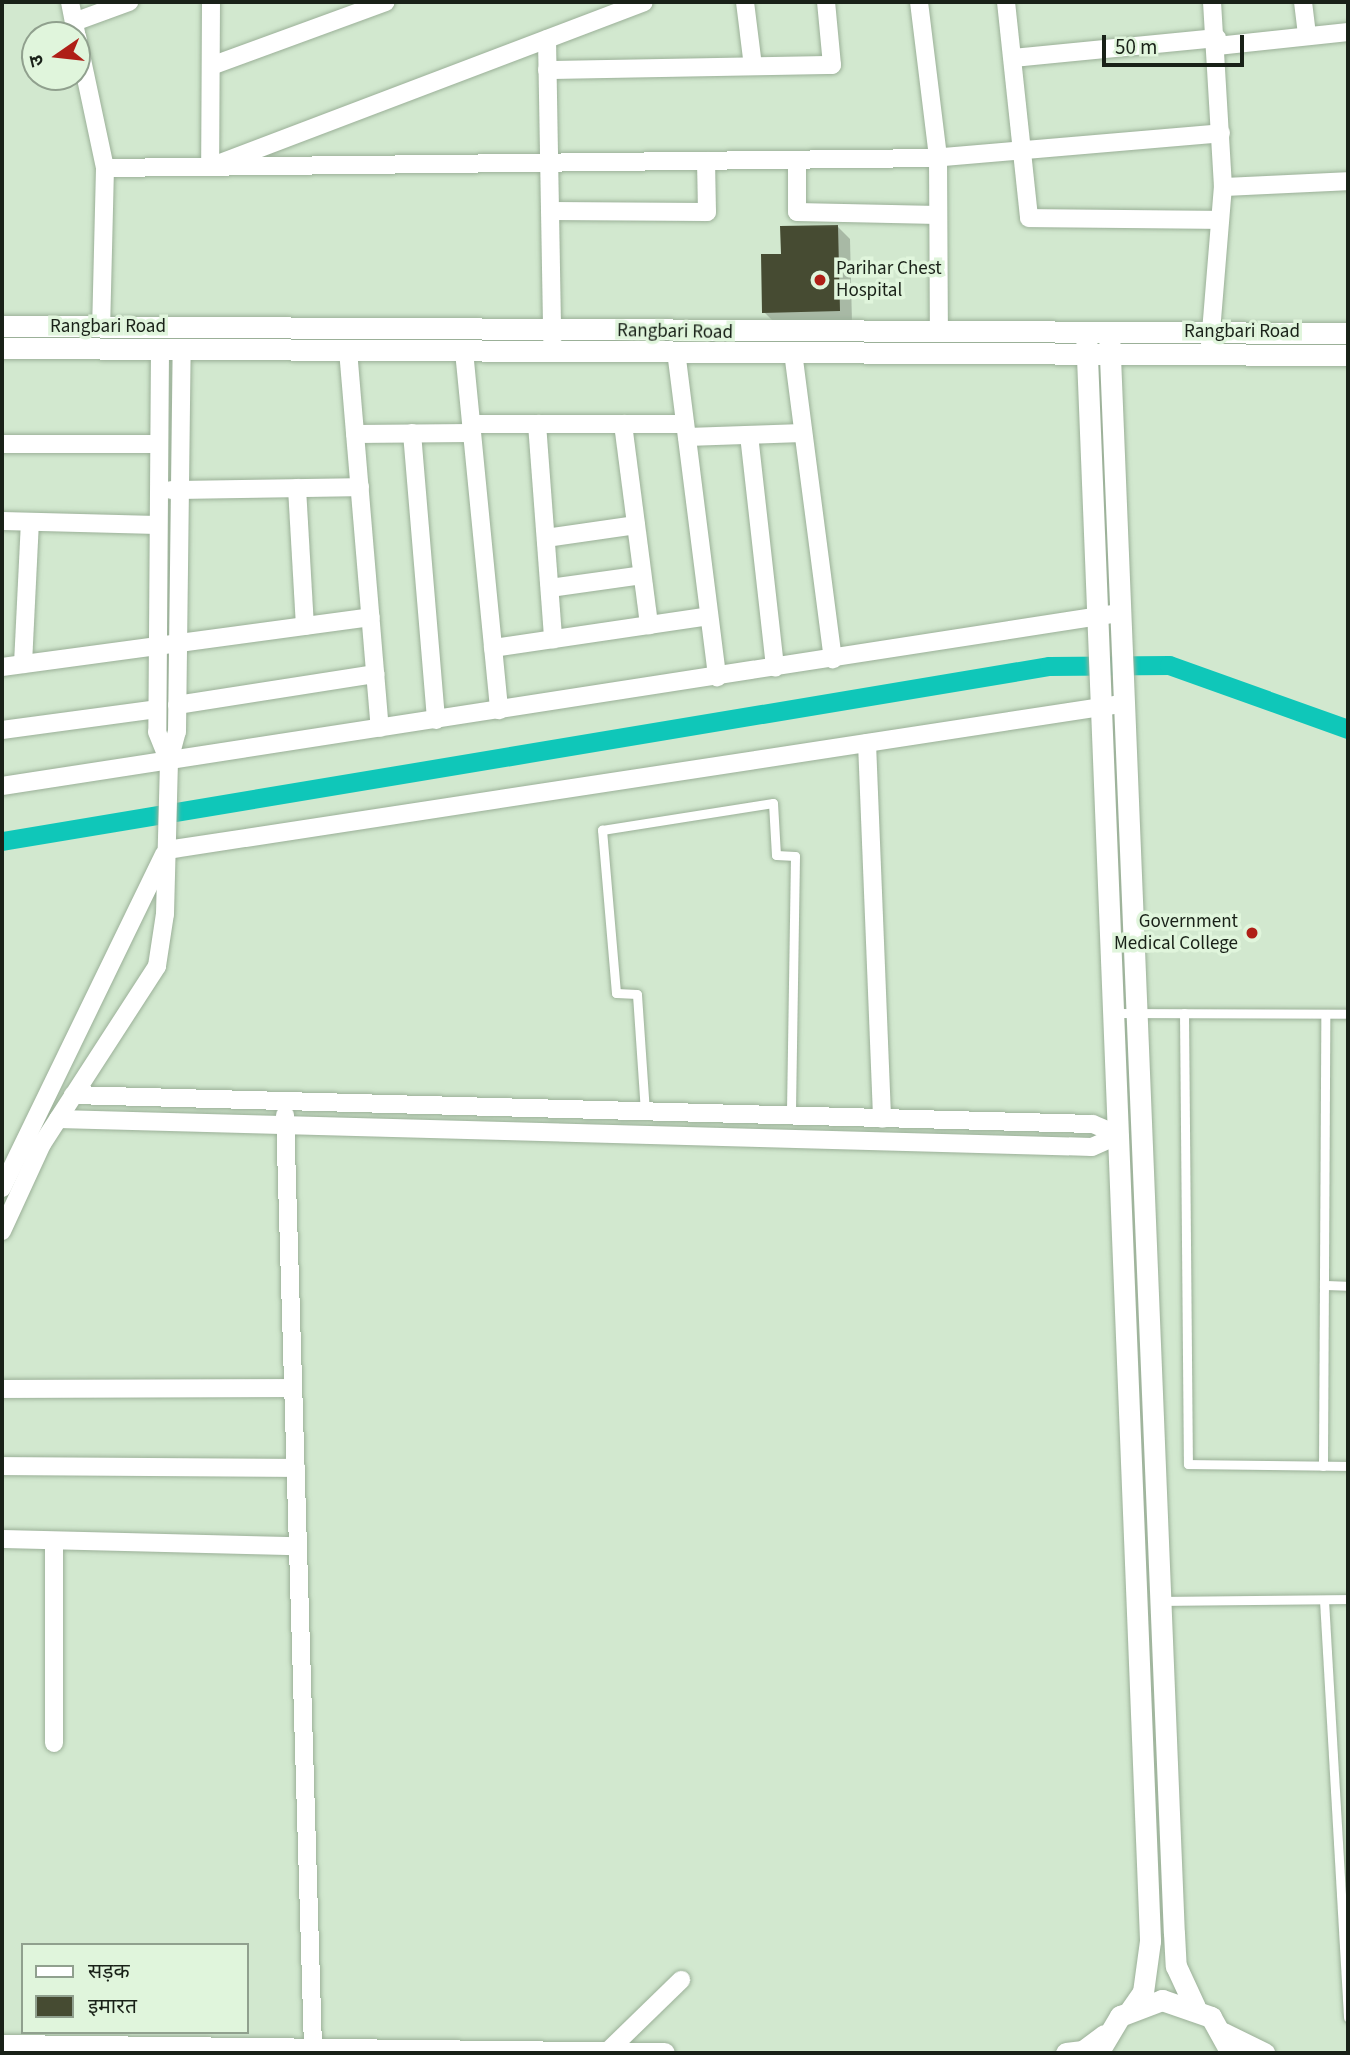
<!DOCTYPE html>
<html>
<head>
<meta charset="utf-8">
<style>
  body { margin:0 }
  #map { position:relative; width:1350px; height:2055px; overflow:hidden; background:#d2e8cf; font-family:"Source Sans 3","Noto Sans Devanagari",sans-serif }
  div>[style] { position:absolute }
  .shadow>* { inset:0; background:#0003 }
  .canal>* { height:19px; margin:-9.5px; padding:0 9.5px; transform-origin:9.5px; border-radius:9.5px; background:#0fc7b9 }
  .building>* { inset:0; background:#464b32 }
  .roads { filter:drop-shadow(0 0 2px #9bb098) drop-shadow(0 0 2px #9bb098) }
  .service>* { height:9px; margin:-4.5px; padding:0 4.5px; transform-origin:4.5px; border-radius:4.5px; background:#fff }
  .minor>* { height:18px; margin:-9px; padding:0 9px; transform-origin:9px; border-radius:9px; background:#fff }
  .tertiary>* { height:21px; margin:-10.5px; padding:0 10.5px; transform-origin:10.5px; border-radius:10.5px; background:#fff }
  .dots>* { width:19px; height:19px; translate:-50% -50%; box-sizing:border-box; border:4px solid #e0f5dc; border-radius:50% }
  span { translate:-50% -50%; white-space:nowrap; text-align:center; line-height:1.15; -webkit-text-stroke:7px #e0f5dc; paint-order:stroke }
  .poi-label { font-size:19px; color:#192118 }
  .left { translate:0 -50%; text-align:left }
  .right { translate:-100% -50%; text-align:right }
  .street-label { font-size:19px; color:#192118 }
  .frame { position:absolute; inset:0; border:4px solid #192118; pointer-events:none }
  .legend { position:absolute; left:21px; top:1943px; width:228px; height:91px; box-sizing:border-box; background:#e0f5dc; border:2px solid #90a08e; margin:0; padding:9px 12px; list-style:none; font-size:21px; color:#192118 }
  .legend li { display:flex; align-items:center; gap:14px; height:35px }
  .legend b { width:35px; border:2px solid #90a08e }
  .north { position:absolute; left:21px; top:21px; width:70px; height:70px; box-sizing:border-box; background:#e0f5dc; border:2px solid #90a08e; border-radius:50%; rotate:256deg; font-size:19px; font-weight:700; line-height:28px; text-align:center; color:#192118 }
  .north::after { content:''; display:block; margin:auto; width:24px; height:32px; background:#af1f17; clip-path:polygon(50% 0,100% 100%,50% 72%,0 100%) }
  .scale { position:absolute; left:1102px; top:35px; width:142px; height:32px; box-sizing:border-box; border:4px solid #192118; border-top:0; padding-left:9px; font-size:21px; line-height:24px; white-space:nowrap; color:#192118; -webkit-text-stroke:5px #e0f5dc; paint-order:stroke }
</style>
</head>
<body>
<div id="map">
  <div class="shadow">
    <i style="clip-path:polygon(837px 226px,850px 239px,852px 323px,777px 325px,764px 312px,783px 255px)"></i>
  </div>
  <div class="canal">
    <i style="left:2px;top:841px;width:1062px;rotate:-9.49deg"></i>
    <i style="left:1049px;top:666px;width:120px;rotate:-0.5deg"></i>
    <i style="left:1169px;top:665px;width:190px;rotate:19.7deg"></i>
  </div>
  <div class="building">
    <i style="clip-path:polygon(838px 225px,840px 311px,762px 313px,761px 254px,781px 254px,780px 226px)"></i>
  </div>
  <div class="roads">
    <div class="service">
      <i style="left:1115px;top:1013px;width:233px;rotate:0.2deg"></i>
      <i style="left:1184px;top:1013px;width:451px;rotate:89.5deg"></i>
      <i style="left:1188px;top:1464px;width:160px;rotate:0.7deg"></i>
      <i style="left:645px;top:1112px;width:118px;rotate:-93.9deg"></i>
      <i style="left:637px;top:994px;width:21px;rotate:-177deg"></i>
      <i style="left:616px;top:993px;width:164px;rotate:-94.9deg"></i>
      <i style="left:602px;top:830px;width:173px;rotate:-9deg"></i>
      <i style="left:773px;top:803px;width:52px;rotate:86.7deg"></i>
      <i style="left:776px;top:855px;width:19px;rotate:3deg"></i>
      <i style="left:795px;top:856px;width:260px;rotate:90.9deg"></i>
      <i style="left:1324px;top:1285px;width:24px;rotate:2deg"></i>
      <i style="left:1323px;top:1466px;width:452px;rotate:-89.7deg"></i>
      <i style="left:1324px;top:1600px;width:418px;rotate:86.7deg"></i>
      <i style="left:1161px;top:1601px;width:187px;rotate:-0.6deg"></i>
    </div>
    <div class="minor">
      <i style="left:70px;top:2px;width:31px;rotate:79deg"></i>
      <i style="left:211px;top:2px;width:165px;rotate:90.3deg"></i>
      <i style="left:210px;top:167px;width:464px;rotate:-20.8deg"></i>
      <i style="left:745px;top:2px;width:64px;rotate:82.9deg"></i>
      <i style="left:919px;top:2px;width:156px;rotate:83deg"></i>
      <i style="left:938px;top:157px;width:176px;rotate:89.7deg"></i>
      <i style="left:1006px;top:2px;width:217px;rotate:83.9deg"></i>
      <i style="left:1029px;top:218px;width:191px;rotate:0.6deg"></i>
      <i style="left:1303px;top:2px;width:34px;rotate:83deg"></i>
      <i style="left:74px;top:22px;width:59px;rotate:-20deg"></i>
      <i style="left:77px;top:36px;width:135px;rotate:78deg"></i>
      <i style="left:105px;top:168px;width:159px;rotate:91.4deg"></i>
      <i style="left:547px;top:39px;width:301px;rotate:89deg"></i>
      <i style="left:1217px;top:46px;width:132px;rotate:-6.1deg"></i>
      <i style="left:1013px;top:58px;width:205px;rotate:-5.6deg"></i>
      <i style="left:211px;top:66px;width:186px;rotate:-20.1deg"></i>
      <i style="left:547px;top:70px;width:285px;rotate:-1deg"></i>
      <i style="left:832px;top:65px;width:63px;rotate:-95.4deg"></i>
      <i style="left:797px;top:160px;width:52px;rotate:90deg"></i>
      <i style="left:797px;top:212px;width:141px;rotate:1.2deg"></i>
      <i style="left:105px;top:168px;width:827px;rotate:-0.69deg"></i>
      <i style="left:932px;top:158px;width:290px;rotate:-4.9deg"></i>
      <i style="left:1223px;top:187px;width:125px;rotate:-2.7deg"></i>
      <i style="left:550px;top:211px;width:157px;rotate:0.4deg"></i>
      <i style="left:707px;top:212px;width:51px;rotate:-91.1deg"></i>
      <i style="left:1210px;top:344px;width:158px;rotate:-85.3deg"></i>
      <i style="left:1223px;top:187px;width:185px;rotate:-93.4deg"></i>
      <i style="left:160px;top:349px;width:383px;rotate:90.4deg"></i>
      <i style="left:157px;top:732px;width:31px;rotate:68deg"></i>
      <i style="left:348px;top:350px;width:379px;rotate:85.2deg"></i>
      <i style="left:464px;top:351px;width:361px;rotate:84.4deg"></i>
      <i style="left:676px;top:351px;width:329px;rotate:82.8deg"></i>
      <i style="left:793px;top:352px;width:310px;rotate:82.6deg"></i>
      <i style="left:472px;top:424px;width:213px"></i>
      <i style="left:537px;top:424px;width:216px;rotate:85.7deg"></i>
      <i style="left:623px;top:424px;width:203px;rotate:82.6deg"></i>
      <i style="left:412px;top:433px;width:288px;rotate:85.2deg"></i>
      <i style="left:355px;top:434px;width:117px;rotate:-0.5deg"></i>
      <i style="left:749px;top:435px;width:234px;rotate:83.6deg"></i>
      <i style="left:687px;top:437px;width:116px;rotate:-2deg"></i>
      <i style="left:2px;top:444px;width:157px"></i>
      <i style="left:297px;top:488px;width:138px;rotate:86.7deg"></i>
      <i style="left:171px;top:490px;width:189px;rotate:-0.9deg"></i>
      <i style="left:2px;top:521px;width:156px;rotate:1.5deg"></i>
      <i style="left:546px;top:538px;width:91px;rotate:-8.2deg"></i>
      <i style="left:550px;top:588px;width:93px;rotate:-8deg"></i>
      <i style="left:493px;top:648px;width:218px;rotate:-8.4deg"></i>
      <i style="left:23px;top:664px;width:142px;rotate:-87.2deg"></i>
      <i style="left:2px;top:667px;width:372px;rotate:-7.7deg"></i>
      <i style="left:177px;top:705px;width:201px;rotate:-8.9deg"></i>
      <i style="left:2px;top:730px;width:156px;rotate:-7.7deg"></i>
      <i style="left:867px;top:743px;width:376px;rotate:87.7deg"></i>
      <i style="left:2px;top:786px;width:1131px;rotate:-8.8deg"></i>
      <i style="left:167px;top:850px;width:959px;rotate:-8.7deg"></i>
      <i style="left:73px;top:1095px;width:1020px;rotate:1.63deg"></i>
      <i style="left:1093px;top:1124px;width:28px;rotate:23deg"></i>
      <i style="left:285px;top:1115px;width:934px;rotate:88.28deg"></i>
      <i style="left:58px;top:1119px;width:1034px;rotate:1.55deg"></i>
      <i style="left:1092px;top:1147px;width:30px;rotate:-24deg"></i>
      <i style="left:2px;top:1188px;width:371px;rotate:-64.1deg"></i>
      <i style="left:2px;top:1231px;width:96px;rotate:-65.3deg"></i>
      <i style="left:42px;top:1144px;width:212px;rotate:-57.1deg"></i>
      <i style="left:157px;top:966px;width:53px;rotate:-81.3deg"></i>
      <i style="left:165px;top:914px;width:153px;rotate:-88.5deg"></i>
      <i style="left:169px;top:761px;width:30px;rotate:-75deg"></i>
      <i style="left:177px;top:732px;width:383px;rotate:-89.3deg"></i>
      <i style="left:2px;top:1389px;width:291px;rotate:-0.2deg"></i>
      <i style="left:2px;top:1466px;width:294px;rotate:0.4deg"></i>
      <i style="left:2px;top:1539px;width:296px;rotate:1.4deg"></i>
      <i style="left:54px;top:1541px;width:202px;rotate:90deg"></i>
      <i style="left:606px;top:2053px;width:105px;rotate:-44.2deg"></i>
    </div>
    <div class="tertiary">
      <i style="left:2px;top:326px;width:1346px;rotate:0.3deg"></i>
      <i style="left:1086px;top:332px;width:1610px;rotate:87.72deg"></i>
      <i style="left:1150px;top:1941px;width:51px;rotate:97.8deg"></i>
      <i style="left:1143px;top:1992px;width:21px;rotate:125deg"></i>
      <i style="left:1109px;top:332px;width:1602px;rotate:87.68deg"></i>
      <i style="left:1174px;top:1933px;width:33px;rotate:87deg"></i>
      <i style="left:1176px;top:1966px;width:45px;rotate:65.1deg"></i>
      <i style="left:2px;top:348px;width:1346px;rotate:0.3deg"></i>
      <i style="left:1223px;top:2033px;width:46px;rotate:26deg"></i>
      <i style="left:2px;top:2045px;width:662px;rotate:0.69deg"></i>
      <i style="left:1066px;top:2053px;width:17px;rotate:-7deg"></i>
      <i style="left:1083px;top:2051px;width:26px;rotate:-37deg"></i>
      <i style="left:1098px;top:2053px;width:43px;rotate:-59.3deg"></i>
      <i style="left:1120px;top:2016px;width:45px;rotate:-20.9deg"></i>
      <i style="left:1162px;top:2000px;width:52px;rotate:19.1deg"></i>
      <i style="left:1211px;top:2017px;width:41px;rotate:60.9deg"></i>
    </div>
  </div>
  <div class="dots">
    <i style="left:820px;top:280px;background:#af1f17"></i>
    <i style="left:1252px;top:933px;background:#af1f17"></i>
  </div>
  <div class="poi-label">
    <span class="left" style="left:836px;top:280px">Parihar Chest<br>Hospital</span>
    <span class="right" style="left:1238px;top:933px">Government<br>Medical College</span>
  </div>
  <div class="street-label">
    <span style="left:108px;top:327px">Rangbari Road</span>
    <span style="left:675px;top:332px;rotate:1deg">Rangbari Road</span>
    <span style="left:1242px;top:332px">Rangbari Road</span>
  </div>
  <div class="frame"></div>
  <ul class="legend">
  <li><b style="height:9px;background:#fff"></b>सड़क</li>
  <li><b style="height:19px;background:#464b32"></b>इमारत</li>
  </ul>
  <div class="north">उ</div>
  <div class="scale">50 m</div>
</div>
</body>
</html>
